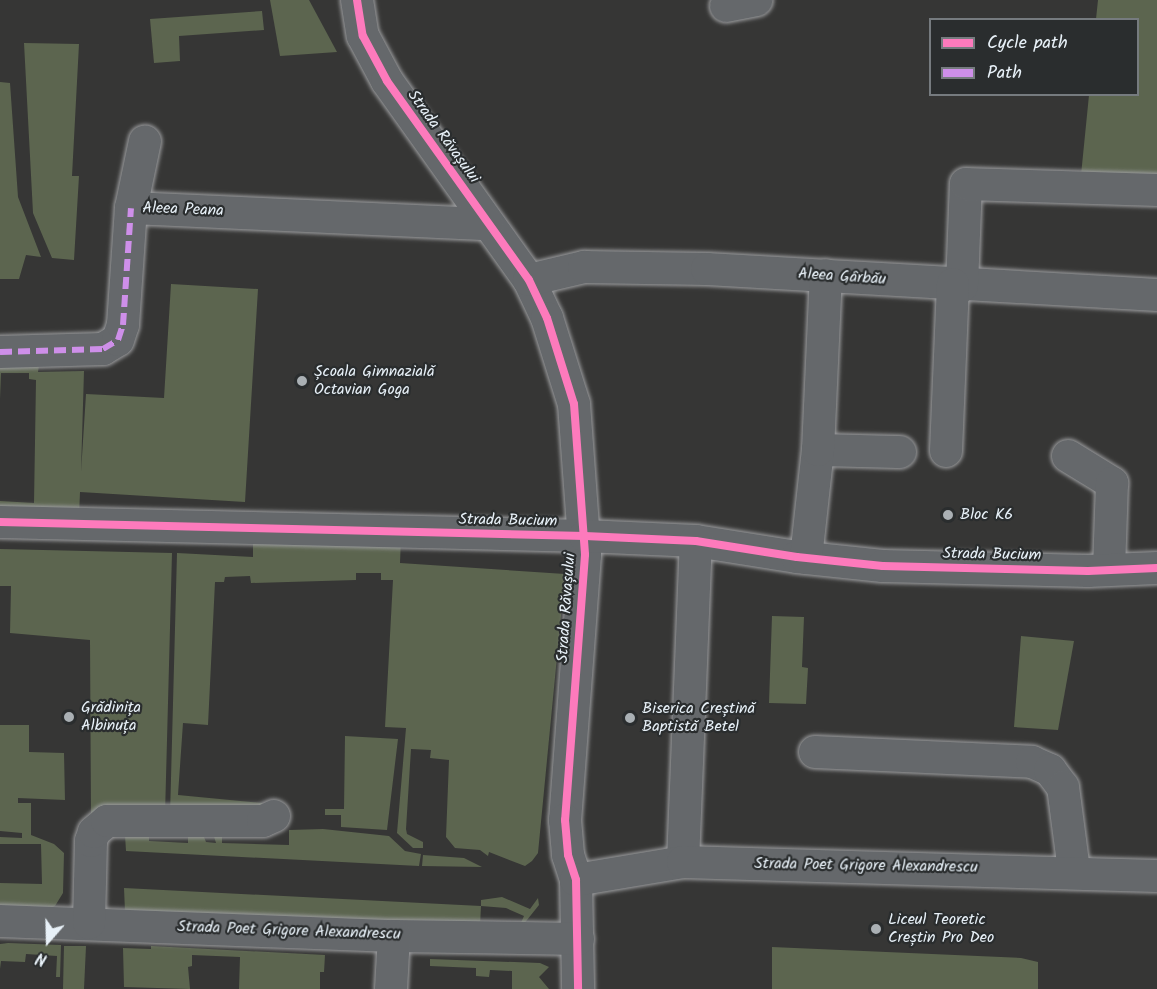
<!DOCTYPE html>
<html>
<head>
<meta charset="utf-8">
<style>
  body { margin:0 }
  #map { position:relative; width:1157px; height:989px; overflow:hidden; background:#363635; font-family:Kalam,sans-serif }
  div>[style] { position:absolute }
  .green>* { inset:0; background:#5c654f }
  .roads { filter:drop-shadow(0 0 2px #9b9c9e) drop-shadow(0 0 2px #9b9c9e) }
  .minor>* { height:32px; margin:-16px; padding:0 16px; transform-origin:16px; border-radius:16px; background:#65686b }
  .quiet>* { height:6px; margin-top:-3px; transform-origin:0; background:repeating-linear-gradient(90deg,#ce8fe9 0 12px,transparent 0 18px) }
  .cycleway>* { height:8px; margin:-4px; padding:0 4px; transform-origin:4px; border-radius:4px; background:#fd7abc }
  .dots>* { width:16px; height:16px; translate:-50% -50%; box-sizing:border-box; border:3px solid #2a2d2e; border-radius:50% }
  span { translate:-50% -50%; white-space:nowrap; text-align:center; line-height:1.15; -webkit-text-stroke:4.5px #2a2d2e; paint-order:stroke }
  .street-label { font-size:16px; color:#e8f1f8 }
  .poi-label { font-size:16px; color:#e8f1f8 }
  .left { translate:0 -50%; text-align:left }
  .legend { position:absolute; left:929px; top:18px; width:210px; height:78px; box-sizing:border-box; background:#2a2d2e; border:2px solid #767b7f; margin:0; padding:8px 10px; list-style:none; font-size:18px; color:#e8f1f8 }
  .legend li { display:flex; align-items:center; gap:12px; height:30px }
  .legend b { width:30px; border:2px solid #767b7f }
  .north { position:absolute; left:18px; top:911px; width:60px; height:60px; -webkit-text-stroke:4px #2a2d2e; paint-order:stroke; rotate:200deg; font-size:16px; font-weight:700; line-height:24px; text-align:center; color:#e8f1f8 }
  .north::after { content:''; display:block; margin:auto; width:21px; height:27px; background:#e8f1f8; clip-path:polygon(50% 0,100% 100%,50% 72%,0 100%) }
</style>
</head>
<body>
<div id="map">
  <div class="green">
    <i style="clip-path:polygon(270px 0,309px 0,337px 52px,280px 56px)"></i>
    <i style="clip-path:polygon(1098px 0,1157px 0,1157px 177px,1081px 175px,1089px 95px,1138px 94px,1138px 20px,1096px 19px)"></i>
    <i style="clip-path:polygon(262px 11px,264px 30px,179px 36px,180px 61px,154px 63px,150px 19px)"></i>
    <i style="clip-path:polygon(24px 43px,79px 44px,72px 176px,79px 176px,74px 260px,52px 258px,33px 213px)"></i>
    <i style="clip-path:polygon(0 82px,10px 83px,18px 197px,41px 257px,26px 255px,19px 279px,0 279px)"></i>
    <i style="clip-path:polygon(171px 284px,258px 289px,245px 502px,80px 492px,79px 517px,0 515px,0 501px,34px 503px,36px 380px,29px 379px,29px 373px,1px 373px,0 399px,0 364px,39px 365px,38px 372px,84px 371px,81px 472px,86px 394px,164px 398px)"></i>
    <i style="clip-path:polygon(253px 534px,401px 538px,400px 563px,565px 574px,538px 853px,532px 861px,525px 866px,489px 852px,488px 856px,480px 850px,455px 848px,446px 837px,449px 760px,430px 758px,431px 750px,411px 749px,406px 829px,407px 834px,423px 842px,423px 848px,413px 848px,397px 833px,406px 728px,385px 727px,393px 580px,381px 580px,381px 573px,356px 573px,356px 580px,251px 583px,250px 576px,225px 577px,224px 582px,215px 582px,208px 725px,183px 723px,178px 795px,262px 803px,261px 817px,170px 816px,177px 553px,253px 557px)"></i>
    <i style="clip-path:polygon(0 549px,172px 553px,165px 815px,91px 817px,90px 640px,10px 633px,11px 586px,0 586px)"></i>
    <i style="clip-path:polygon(772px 616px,804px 617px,802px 667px,808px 668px,806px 704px,769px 703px)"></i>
    <i style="clip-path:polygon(1021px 636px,1074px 641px,1058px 730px,1014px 727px)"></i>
    <i style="clip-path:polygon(0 725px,29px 725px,29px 752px,64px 753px,65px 800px,18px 798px,18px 803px,31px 803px,31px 835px,54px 844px,64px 853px,63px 893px,55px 906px,45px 910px,0 908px,0 883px,42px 884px,41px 844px,0 844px,0 837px,22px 838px,22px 833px,0 831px)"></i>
    <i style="clip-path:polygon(345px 736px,398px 739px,387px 830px,341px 827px,341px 815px,325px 815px,325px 809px,344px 809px)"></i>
    <i style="clip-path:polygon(149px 821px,149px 841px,188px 843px,188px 822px,198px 822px,206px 842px,216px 843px,210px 823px,222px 822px,222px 843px,289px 845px,289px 830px,323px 829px,389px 836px,405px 851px,421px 854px,419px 866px,126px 851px,125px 835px)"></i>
    <i style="clip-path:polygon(423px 855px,464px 858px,482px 867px,422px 866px)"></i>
    <i style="clip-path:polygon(124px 888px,481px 906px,481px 900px,502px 897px,530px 909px,538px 898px,539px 905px,523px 925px,520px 925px,524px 916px,506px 908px,481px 906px,480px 926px,125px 912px)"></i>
    <i style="clip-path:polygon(8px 943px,61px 945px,60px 977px,56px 977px,57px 956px,26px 954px,25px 962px,1px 961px,0 969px,0 944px)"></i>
    <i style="clip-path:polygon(64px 946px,86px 946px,84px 989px,63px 989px)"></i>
    <i style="clip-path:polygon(151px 946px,325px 955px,324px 972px,320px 972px,320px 989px,239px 989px,240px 957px,192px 955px,192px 966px,188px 967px,190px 989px,124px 987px,123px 948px,151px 949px)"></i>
    <i style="clip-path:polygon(772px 947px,1021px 958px,1038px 962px,1038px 989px,772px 989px)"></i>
    <i style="clip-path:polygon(430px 959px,540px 963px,549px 967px,539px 977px,549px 989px,512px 989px,512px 971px,490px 970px,489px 977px,476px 976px,476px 968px,430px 966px)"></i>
  </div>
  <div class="roads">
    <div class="minor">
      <i style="left:357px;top:0;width:36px;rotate:81deg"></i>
      <i style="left:363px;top:36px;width:51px;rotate:61.9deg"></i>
      <i style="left:387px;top:81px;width:244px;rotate:54.5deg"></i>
      <i style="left:529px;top:280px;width:42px;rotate:64.7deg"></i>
      <i style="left:547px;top:318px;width:90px;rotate:72.6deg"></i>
      <i style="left:574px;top:404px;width:151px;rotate:85.8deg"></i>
      <i style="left:585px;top:555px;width:266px;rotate:94.3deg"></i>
      <i style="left:565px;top:820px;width:35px;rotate:85deg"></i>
      <i style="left:568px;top:855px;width:26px;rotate:72deg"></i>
      <i style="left:576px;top:880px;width:109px;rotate:88.9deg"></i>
      <i style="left:726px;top:6px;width:31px;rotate:-11deg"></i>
      <i style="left:131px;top:208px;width:357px;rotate:2.6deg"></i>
      <i style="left:529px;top:280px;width:57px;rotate:-13.3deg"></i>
      <i style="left:584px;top:267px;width:123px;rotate:0.9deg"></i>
      <i style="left:707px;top:269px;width:451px;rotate:3.3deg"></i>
      <i style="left:962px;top:286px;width:102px;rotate:-87.8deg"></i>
      <i style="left:966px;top:184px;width:191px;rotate:1.8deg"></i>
      <i style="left:0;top:352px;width:103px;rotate:-1.7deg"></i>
      <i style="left:103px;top:349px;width:17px;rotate:-31deg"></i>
      <i style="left:118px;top:340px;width:16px;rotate:-72deg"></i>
      <i style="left:123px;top:325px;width:117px;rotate:-86.1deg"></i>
      <i style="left:131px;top:208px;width:68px;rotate:-78.2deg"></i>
      <i style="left:818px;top:450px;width:82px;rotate:1.4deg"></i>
      <i style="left:946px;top:451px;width:167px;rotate:-87.6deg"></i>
      <i style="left:1068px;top:456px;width:52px;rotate:31.5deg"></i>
      <i style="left:1112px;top:483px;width:86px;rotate:92deg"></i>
      <i style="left:0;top:522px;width:585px;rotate:1.37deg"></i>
      <i style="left:585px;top:536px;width:111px;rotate:2.6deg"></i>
      <i style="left:696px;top:541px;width:102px;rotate:9deg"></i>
      <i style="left:797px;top:557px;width:86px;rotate:6deg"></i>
      <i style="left:883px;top:566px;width:205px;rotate:1.4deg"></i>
      <i style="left:1088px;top:571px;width:69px;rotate:-2.5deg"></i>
      <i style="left:806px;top:558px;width:109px;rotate:-83.7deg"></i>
      <i style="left:818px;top:450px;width:175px;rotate:-87.4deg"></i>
      <i style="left:815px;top:752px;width:217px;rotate:2.6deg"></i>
      <i style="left:1032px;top:762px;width:20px;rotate:24deg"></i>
      <i style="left:1050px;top:770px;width:21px;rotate:53deg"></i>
      <i style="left:1063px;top:787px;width:85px;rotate:82.5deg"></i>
      <i style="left:683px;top:862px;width:321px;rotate:-87.7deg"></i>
      <i style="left:576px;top:880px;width:109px;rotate:-9.5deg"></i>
      <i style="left:683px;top:862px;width:474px;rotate:1.7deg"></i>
      <i style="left:0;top:921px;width:394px;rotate:2.2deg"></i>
      <i style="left:394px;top:936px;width:184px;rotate:0.9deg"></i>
      <i style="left:89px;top:923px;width:82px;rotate:-88.6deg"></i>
      <i style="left:91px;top:841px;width:9px;rotate:-72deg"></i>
      <i style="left:94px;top:832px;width:17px;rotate:-40deg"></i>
      <i style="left:107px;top:821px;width:156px"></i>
      <i style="left:263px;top:821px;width:12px;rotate:-24deg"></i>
      <i style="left:391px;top:989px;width:53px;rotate:-86.8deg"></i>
    </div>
  </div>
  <div class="quiet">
    <i style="left:0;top:352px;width:103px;rotate:-1.7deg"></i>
    <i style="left:103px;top:349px;width:17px;rotate:-31deg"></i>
    <i style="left:118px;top:340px;width:16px;rotate:-72deg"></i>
    <i style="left:123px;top:325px;width:117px;rotate:-86.1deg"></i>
  </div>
  <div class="cycleway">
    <i style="left:357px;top:0;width:36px;rotate:81deg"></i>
    <i style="left:363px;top:36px;width:51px;rotate:61.9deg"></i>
    <i style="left:387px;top:81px;width:244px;rotate:54.5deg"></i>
    <i style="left:529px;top:280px;width:42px;rotate:64.7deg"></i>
    <i style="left:547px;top:318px;width:90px;rotate:72.6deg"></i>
    <i style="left:574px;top:404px;width:151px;rotate:85.8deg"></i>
    <i style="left:585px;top:555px;width:266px;rotate:94.3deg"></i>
    <i style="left:565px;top:820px;width:35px;rotate:85deg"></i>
    <i style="left:568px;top:855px;width:26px;rotate:72deg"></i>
    <i style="left:576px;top:880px;width:109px;rotate:88.9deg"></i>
    <i style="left:0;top:522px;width:585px;rotate:1.37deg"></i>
    <i style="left:585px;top:536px;width:111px;rotate:2.6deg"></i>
    <i style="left:696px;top:541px;width:102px;rotate:9deg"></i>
    <i style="left:797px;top:557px;width:86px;rotate:6deg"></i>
    <i style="left:883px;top:566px;width:205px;rotate:1.4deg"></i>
    <i style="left:1088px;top:571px;width:69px;rotate:-2.5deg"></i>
  </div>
  <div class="dots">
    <i style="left:302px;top:381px;background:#aab0b4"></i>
    <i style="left:948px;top:515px;background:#aab0b4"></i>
    <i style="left:69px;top:717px;background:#aab0b4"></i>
    <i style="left:630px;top:718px;background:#aab0b4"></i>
    <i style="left:876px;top:929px;background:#aab0b4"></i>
  </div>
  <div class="street-label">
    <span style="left:443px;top:137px;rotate:54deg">Strada Răvașului</span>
    <span style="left:183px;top:210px;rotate:2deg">Aleea Peana</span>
    <span style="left:842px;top:277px;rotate:4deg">Aleea Gârbău</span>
    <span style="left:508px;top:521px;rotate:1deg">Strada Bucium</span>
    <span style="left:992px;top:555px;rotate:1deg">Strada Bucium</span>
    <span style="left:567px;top:608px;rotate:-86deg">Strada Răvașului</span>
    <span style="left:866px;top:866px;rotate:1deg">Strada Poet Grigore Alexandrescu</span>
    <span style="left:289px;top:931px;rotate:2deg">Strada Poet Grigore Alexandrescu</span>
  </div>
  <div class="poi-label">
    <span class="left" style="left:314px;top:381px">Școala Gimnazială<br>Octavian Goga</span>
    <span class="left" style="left:960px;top:515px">Bloc K6</span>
    <span class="left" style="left:81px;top:717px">Grădinița<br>Albinuța</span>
    <span class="left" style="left:642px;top:718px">Biserica Creștină<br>Baptistă Betel</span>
    <span class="left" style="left:888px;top:929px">Liceul Teoretic<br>Creștin Pro Deo</span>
  </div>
  <ul class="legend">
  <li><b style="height:8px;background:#fd7abc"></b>Cycle path</li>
  <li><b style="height:8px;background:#ce8fe9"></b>Path</li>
  </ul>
  <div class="north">N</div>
</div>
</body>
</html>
